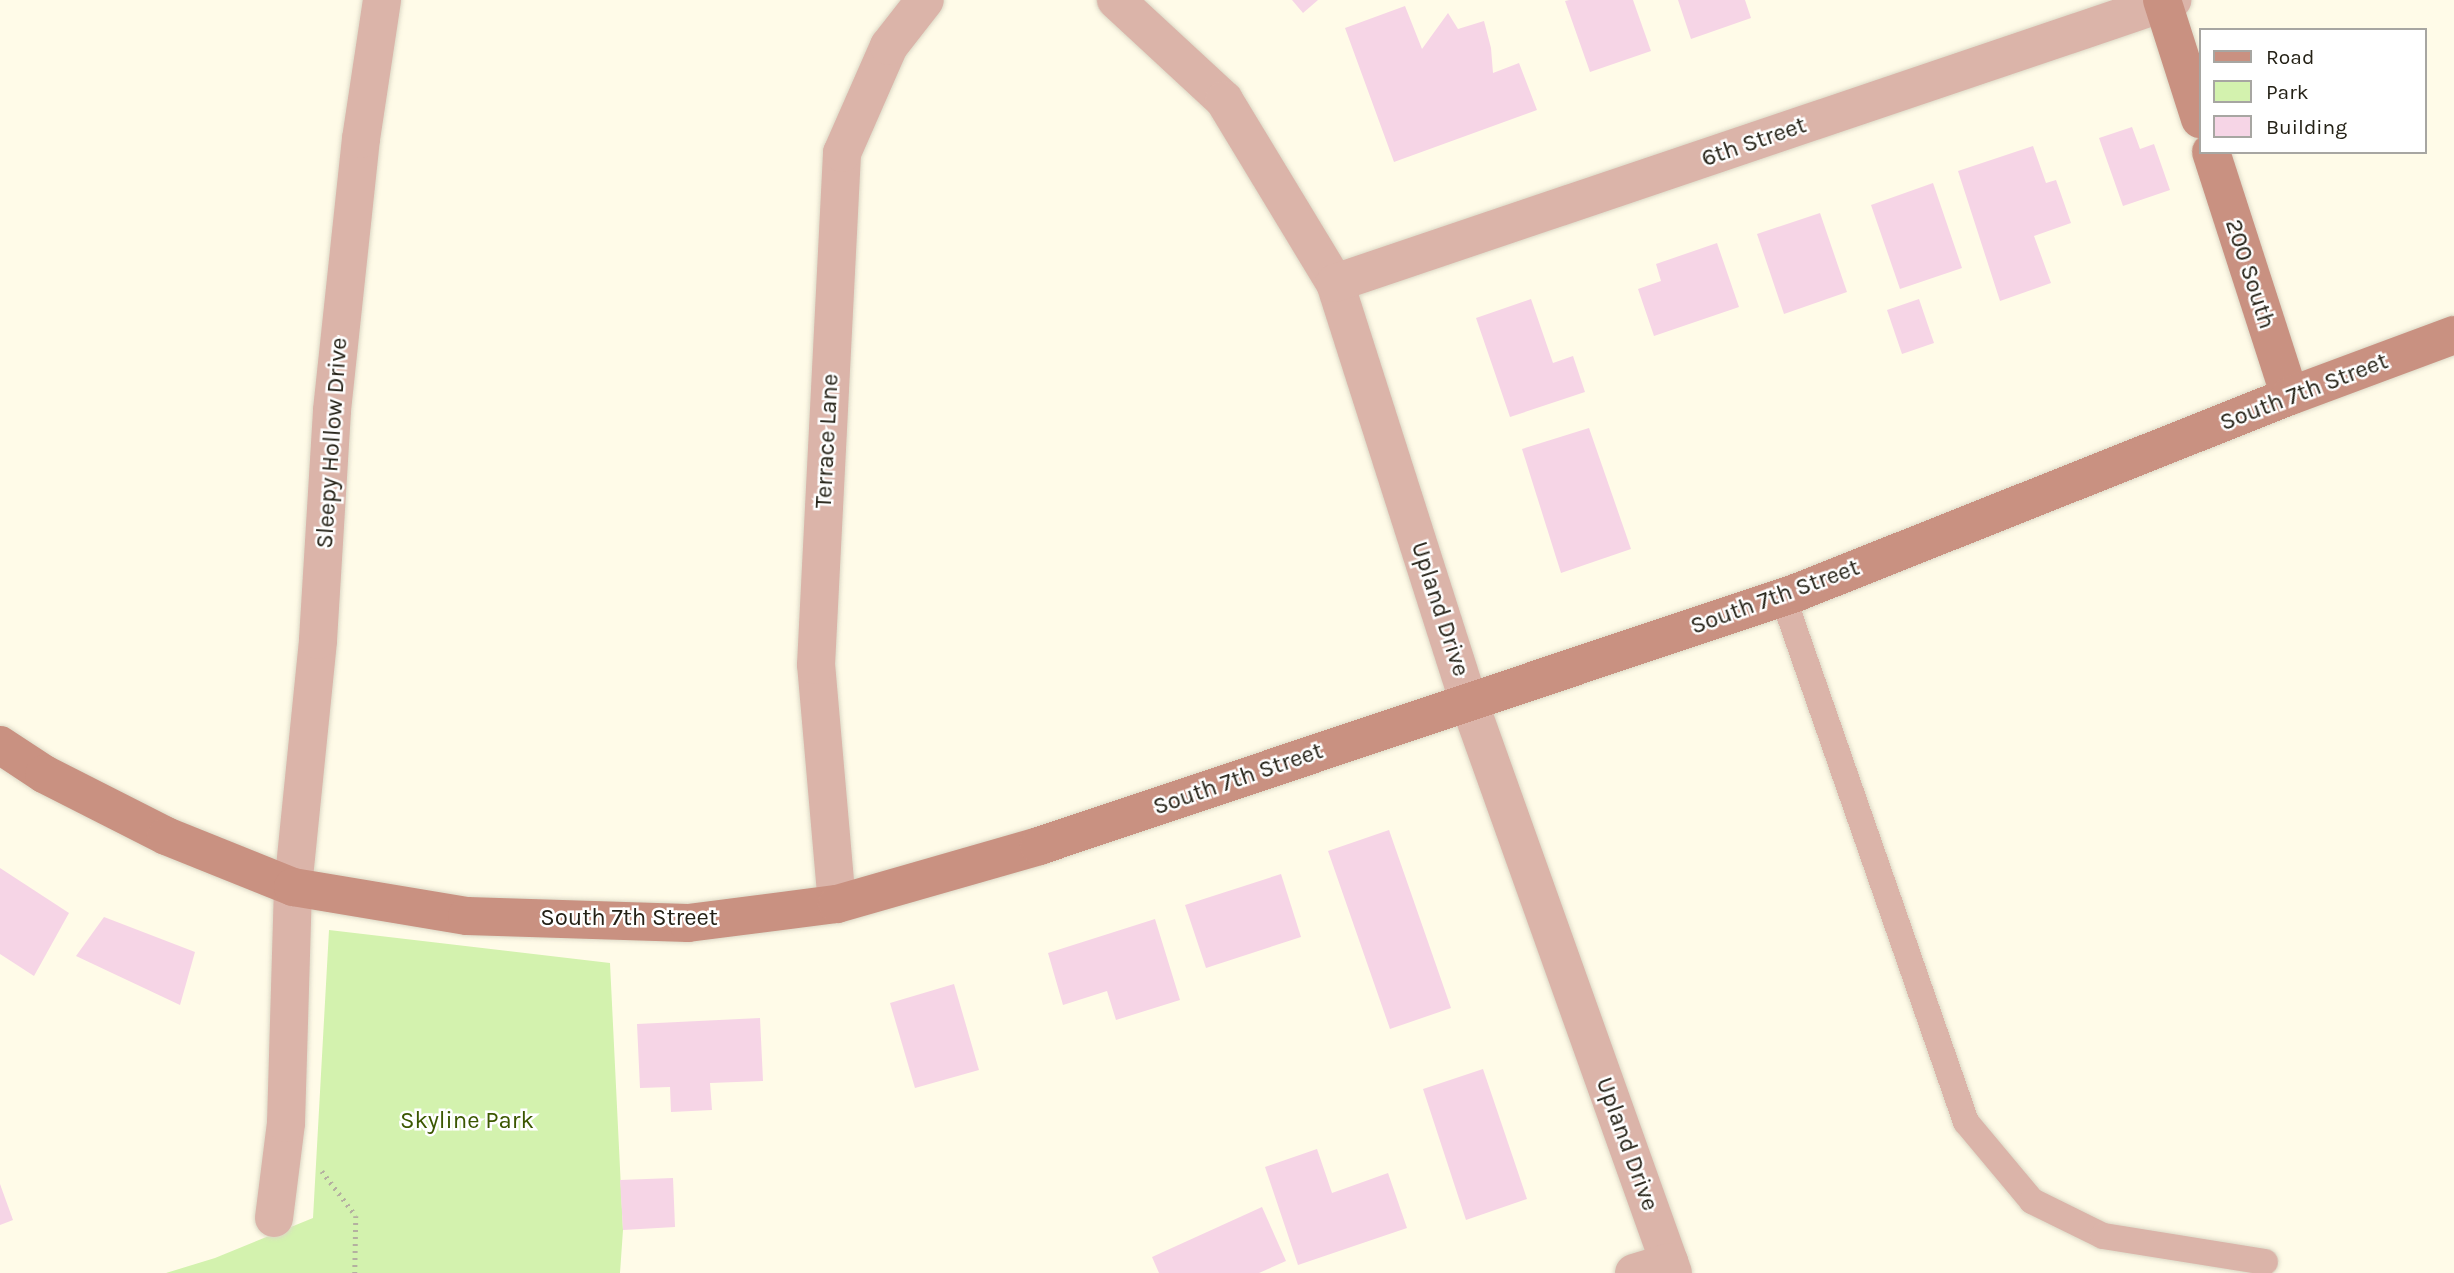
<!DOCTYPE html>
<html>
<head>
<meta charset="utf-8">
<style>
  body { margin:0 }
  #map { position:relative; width:2454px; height:1273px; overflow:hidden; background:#fffbe8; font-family:Karla,sans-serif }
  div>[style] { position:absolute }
  .green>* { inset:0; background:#d3f2ae }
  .building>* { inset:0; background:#f6d5e6 }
  .path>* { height:4.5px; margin-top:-2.25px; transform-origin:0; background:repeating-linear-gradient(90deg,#b4b0a0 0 2px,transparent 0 7px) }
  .roads { filter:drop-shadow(0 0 2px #dcd8c6) drop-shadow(0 0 2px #dcd8c6) }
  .lane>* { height:26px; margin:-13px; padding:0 13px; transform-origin:13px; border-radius:13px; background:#dbb4a9 }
  .street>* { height:38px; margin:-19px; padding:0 19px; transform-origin:19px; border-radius:19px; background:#dbb4a9 }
  .secondary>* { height:38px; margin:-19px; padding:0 19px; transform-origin:19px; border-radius:19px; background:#c99181 }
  span { translate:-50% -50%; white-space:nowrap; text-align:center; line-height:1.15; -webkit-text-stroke:5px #fff; paint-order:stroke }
  .street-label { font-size:24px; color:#242116 }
  .park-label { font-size:24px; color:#3b5700 }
  .legend { position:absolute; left:2199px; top:28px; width:228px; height:126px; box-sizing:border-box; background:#fff; border:2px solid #a7a6a2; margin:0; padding:9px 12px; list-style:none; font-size:21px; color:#242116 }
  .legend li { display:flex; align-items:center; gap:14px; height:35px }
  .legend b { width:35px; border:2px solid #a7a6a2 }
</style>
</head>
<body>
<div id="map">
  <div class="green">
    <i style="clip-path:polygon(329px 930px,610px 963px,623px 1230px,620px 1273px,166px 1273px,215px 1258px,313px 1218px)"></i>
  </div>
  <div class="building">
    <i style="clip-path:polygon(1292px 0,1318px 0,1303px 13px)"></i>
    <i style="clip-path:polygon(1569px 0,1633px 0,1651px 51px,1590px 72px,1565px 1px)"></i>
    <i style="clip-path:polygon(1678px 0,1745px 0,1751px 18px,1691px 39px)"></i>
    <i style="clip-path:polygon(1405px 6px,1422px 49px,1448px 13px,1458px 29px,1484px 21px,1491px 48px,1493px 73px,1519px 63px,1537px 110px,1394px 162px,1345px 28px)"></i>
    <i style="clip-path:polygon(2132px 127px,2140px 149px,2154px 144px,2170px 190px,2123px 206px,2099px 138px)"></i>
    <i style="clip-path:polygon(2033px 146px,2046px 183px,2056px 180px,2071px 223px,2034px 236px,2051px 283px,2000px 301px,1958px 171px)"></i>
    <i style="clip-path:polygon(1933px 183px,1962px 268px,1900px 289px,1871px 205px)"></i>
    <i style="clip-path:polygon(1820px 213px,1847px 292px,1784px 314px,1757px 234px)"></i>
    <i style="clip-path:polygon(1717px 243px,1739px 307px,1654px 336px,1638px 289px,1661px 281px,1656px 264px)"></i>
    <i style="clip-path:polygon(1531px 299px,1553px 363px,1573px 356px,1585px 392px,1510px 417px,1476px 318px)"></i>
    <i style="clip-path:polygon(1919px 299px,1934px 343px,1902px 354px,1887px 310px)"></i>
    <i style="clip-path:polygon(1589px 428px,1631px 549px,1561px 573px,1522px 449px)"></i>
    <i style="clip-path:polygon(1389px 830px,1451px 1008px,1390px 1029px,1328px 851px)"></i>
    <i style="clip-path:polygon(0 868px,69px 913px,34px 976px,0 954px)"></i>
    <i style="clip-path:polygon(1281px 874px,1301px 937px,1206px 968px,1185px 905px)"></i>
    <i style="clip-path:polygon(104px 917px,195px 952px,180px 1005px,76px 956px)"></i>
    <i style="clip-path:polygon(1155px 919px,1180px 1000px,1116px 1020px,1107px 991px,1063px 1005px,1048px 953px)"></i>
    <i style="clip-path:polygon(954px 984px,979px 1070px,915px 1088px,890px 1003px)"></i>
    <i style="clip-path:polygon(760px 1018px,763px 1081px,710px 1083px,712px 1110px,671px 1112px,670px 1087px,640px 1088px,637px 1024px)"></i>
    <i style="clip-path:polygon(1483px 1069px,1527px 1199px,1466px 1220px,1423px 1089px)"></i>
    <i style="clip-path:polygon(1317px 1149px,1332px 1193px,1388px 1173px,1407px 1228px,1298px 1265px,1265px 1167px)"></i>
    <i style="clip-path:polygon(673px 1178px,675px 1227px,623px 1230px,620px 1180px)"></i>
    <i style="clip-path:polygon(0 1184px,13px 1220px,0 1225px)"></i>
    <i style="clip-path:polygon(1262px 1207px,1286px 1261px,1259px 1273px,1159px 1273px,1152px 1257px)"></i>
  </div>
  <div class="path">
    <i style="left:322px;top:1171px;width:56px;rotate:52.9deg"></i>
    <i style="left:356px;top:1216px;width:57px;rotate:91deg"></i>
  </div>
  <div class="roads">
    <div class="lane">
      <i style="left:1783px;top:597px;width:556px;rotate:70.78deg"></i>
      <i style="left:1966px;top:1122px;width:103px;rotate:50.1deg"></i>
      <i style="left:2032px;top:1201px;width:79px;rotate:26.2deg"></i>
      <i style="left:2103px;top:1236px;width:164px;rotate:9.1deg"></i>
    </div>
    <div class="street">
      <i style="left:1116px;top:0;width:147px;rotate:42.8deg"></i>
      <i style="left:1224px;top:100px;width:214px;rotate:58.8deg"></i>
      <i style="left:1335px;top:283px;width:440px;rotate:72.3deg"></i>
      <i style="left:1469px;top:702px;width:606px;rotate:70.34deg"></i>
      <i style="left:1335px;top:283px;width:884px;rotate:-18.68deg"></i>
      <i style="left:837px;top:904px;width:240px;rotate:-95deg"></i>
      <i style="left:816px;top:665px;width:513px;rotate:-87.09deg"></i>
      <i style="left:842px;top:153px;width:117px;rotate:-66.3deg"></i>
      <i style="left:889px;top:46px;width:58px;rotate:-52deg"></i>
      <i style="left:274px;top:1218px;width:96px;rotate:-82.8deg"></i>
      <i style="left:286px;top:1123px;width:236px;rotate:-88.3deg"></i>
      <i style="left:293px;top:887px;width:248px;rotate:-84.2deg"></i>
      <i style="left:318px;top:640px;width:230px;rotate:-86.5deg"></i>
      <i style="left:332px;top:410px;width:273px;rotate:-83.9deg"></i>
      <i style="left:361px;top:139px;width:141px;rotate:-81.4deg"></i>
      <i style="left:1634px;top:1273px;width:37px;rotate:-17deg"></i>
    </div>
    <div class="secondary">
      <i style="left:2162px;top:0;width:125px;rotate:72.3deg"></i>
      <i style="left:2211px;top:152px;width:256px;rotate:72.1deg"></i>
      <i style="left:0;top:745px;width:53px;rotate:33.4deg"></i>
      <i style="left:44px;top:774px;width:137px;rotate:26.9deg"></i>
      <i style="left:166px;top:836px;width:137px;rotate:21.9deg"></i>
      <i style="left:293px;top:887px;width:176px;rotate:9.5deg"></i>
      <i style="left:467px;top:916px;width:221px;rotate:1.8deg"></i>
      <i style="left:688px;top:923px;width:150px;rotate:-7.3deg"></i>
      <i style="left:837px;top:904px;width:210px;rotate:-16deg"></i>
      <i style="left:1039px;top:846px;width:800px;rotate:-18.5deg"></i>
      <i style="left:1798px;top:592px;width:530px;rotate:-21.72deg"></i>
      <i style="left:2290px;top:396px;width:175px;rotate:-20.4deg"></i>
    </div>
  </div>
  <div class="street-label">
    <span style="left:1754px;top:142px;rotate:-19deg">6th Street</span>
    <span style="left:2250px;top:274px;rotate:72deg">200 South</span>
    <span style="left:2304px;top:392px;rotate:-21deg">South 7th Street</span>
    <span style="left:827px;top:441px;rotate:-87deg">Terrace Lane</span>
    <span style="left:332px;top:443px;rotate:-86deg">Sleepy Hollow Drive</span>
    <span style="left:1775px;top:597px;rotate:-20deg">South 7th Street</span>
    <span style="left:1440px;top:609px;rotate:72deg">Upland Drive</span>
    <span style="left:1238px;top:779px;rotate:-19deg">South 7th Street</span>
    <span style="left:629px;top:918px">South 7th Street</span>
    <span style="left:1627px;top:1144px;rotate:70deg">Upland Drive</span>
  </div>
  <div class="park-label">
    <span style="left:467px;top:1121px">Skyline Park</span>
  </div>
  <ul class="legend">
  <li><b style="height:9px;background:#c99181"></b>Road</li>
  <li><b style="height:19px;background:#d3f2ae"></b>Park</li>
  <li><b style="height:19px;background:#f6d5e6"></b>Building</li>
  </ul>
</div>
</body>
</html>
